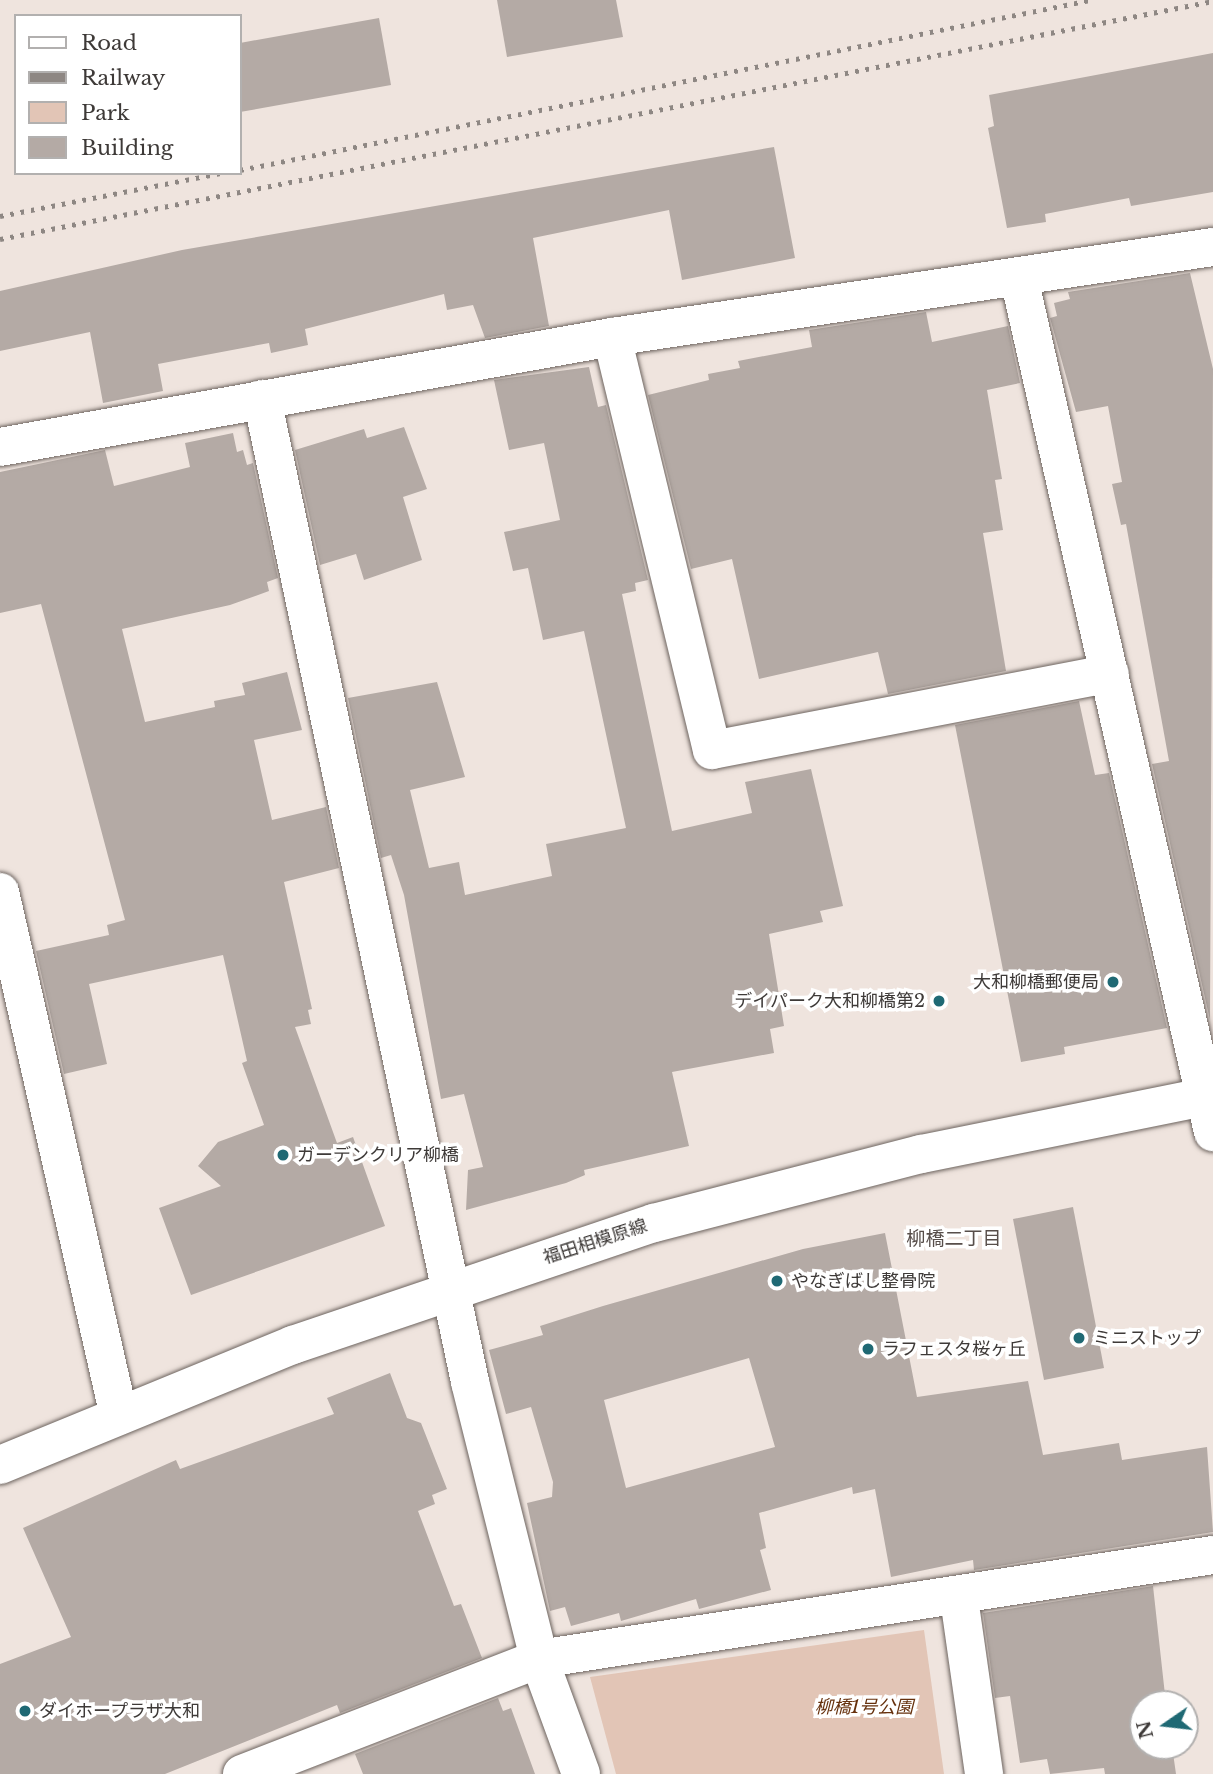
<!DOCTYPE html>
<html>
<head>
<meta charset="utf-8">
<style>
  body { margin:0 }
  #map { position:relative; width:1213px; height:1774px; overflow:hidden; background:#efe4de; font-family:"Libre Baskerville","Noto Sans JP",serif }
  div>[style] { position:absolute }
  .green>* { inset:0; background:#e2c5b6 }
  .building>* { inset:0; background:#b4aaa5 }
  .roads { filter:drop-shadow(0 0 2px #6d645f) drop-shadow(0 0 2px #6d645f) }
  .minor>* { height:38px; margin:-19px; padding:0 19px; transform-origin:19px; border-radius:19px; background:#fff }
  .rail>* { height:5px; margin-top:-2.5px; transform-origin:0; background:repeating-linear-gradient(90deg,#8e8783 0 3.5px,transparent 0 10.5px) }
  .dots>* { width:19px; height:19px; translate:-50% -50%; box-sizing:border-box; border:4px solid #fff; border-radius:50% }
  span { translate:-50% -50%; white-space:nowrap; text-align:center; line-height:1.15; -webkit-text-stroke:7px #fff; paint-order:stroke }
  .poi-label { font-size:18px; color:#3e3a38 }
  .right { translate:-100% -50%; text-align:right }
  .left { translate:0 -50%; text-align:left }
  .street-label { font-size:18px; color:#3e3a38 }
  .park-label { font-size:18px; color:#66310d; font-style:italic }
  .neighbourhood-label { font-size:19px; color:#574e4a }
  .legend { position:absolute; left:14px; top:14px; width:228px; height:161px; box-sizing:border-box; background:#fff; border:2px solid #b2b0af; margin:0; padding:9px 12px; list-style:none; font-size:21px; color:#3e3a38 }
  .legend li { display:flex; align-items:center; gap:14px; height:35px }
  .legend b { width:35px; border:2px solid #b2b0af }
  .north { position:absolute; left:1129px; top:1690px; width:70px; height:70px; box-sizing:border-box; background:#fff; border:2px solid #b2b0af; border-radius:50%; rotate:256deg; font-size:19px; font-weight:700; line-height:28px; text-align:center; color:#3e3a38 }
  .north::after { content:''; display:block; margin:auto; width:24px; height:32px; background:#1f6974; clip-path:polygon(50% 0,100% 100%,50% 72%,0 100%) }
</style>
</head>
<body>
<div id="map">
  <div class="green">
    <i style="clip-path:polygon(924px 1630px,944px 1774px,616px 1774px,590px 1677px)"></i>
  </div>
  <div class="building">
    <i style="clip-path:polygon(497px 0,616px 0,623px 37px,507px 57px)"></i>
    <i style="clip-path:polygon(379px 18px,391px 85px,240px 112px,240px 43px)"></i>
    <i style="clip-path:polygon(1213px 53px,1213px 192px,1131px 206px,1129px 198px,1045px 214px,1046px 222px,1007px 228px,988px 128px,994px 126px,989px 95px)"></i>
    <i style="clip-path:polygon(774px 147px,795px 258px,682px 280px,669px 210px,533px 238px,549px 326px,485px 338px,473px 305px,447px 310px,444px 294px,305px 329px,308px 345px,271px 353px,269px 343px,158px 364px,163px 391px,103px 403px,90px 332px,0 351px,0 291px,182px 250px)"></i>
    <i style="clip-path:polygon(1190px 273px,1213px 369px,1210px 1020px,1152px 764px,1169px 761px,1126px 524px,1121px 525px,1112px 484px,1122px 482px,1108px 406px,1076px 412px,1050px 318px,1057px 316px,1054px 303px,1070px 299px,1068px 292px)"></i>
    <i style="clip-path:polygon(926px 312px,932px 342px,1008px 326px,1020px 383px,987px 390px,1002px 479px,995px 480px,1003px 530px,983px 533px,1006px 671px,888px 694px,878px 652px,759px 679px,732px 559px,691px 569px,648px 395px,709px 380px,708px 374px,740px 368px,738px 361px,812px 347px,809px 330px)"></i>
    <i style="clip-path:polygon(589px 367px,598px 407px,606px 405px,648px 580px,635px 583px,636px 591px,622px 594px,672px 831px,752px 813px,745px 782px,811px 769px,843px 906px,820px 911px,823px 922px,769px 934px,784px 1026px,770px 1029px,774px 1053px,672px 1072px,689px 1146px,584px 1170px,585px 1175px,566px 1183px,466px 1210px,468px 1170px,483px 1167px,464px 1094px,441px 1099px,404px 895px,391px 855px,381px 858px,348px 698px,437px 682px,465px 777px,410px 790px,429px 868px,459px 862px,465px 895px,552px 876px,546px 844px,626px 828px,584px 631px,543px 640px,528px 568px,513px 571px,504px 532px,560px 520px,544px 443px,509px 450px,494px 380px)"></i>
    <i style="clip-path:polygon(404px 427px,427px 489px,403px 497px,422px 560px,364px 580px,356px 554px,320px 565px,295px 450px,364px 429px,367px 438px)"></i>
    <i style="clip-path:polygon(233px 433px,237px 452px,243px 450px,247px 465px,253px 463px,278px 578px,267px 582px,269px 591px,230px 605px,122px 629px,145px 722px,215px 707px,214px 701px,245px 695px,242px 683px,287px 672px,302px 730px,254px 740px,272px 820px,326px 807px,339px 868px,284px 882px,312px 1009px,308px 1010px,311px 1024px,295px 1027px,337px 1143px,353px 1137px,385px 1226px,191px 1295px,159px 1208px,221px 1186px,198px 1166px,218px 1142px,264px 1125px,242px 1063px,247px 1061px,223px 955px,89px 984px,107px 1064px,64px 1074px,36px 951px,109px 935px,107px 925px,125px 920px,41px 604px,0 613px,0 472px,105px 450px,114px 486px,190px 467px,185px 443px)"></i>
    <i style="clip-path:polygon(1079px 701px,1095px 775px,1109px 773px,1167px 1028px,1064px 1047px,1065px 1054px,1021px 1062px,955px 725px)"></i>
    <i style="clip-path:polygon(1073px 1207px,1104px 1368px,1044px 1380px,1013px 1219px)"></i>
    <i style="clip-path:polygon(evenodd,885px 1233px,917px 1397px,1028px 1381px,1043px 1455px,1119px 1443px,1122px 1460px,1207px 1447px,1213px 1532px,974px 1570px,973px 1560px,891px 1577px,875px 1489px,853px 1494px,852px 1487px,759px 1513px,766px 1548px,760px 1550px,771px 1590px,699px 1609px,696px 1599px,621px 1621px,619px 1613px,571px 1626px,565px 1607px,550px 1611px,527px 1503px,552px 1497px,553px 1482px,531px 1407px,506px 1414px,489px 1350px,543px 1335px,540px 1326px,603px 1306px,803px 1249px,885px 1233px,749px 1358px,775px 1447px,626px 1488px,604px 1400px,749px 1358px)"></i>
    <i style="clip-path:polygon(390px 1373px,407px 1418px,421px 1423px,447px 1489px,432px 1495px,435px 1504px,418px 1511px,454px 1606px,461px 1604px,482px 1658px,340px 1713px,337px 1705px,165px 1774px,0 1774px,0 1664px,71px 1637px,23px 1528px,176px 1460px,180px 1469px,334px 1414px,327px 1398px)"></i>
    <i style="clip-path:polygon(1153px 1586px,1166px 1704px,1143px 1704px,1143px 1746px,1172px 1746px,1176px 1774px,1105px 1774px,1104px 1768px,1050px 1774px,1047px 1759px,1020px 1763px,1010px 1696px,995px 1698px,983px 1613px)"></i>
    <i style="clip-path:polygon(498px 1698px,503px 1711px,511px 1708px,535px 1774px,363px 1774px,355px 1754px)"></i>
  </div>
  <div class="roads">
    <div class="minor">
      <i style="left:1019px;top:278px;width:876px;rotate:77.2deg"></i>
      <i style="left:612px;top:337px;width:425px;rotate:76.4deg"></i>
      <i style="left:712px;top:750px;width:405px;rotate:-10.9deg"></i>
      <i style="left:262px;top:399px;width:1005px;rotate:78.05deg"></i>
      <i style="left:470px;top:1382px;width:285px;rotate:76deg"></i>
      <i style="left:539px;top:1659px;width:122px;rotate:69.9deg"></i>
      <i style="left:0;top:447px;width:622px;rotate:-10.19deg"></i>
      <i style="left:612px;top:337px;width:608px;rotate:-8.52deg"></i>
      <i style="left:0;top:892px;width:537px;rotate:77.21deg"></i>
      <i style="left:0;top:1465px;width:317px;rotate:-22.3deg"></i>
      <i style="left:293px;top:1345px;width:381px;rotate:-18.7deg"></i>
      <i style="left:654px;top:1223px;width:276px;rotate:-14.5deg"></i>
      <i style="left:921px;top:1154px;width:298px;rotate:-11.4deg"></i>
      <i style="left:959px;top:1598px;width:178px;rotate:81.9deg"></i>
      <i style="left:242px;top:1774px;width:318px;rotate:-21.2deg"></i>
      <i style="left:539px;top:1659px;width:682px;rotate:-8.77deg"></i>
    </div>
  </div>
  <div class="rail">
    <i style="left:240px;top:170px;width:868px;rotate:-11.3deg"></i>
    <i style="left:0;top:216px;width:226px;rotate:-11deg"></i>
    <i style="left:0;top:239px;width:1236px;rotate:-11.1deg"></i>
  </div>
  <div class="dots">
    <i style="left:1113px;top:982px;background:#1f6974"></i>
    <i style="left:939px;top:1001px;background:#1f6974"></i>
    <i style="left:283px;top:1155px;background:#1f6974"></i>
    <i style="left:777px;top:1281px;background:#1f6974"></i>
    <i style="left:1079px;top:1338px;background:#1f6974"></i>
    <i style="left:868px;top:1349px;background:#1f6974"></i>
    <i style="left:25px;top:1711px;background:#1f6974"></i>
  </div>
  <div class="poi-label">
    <span class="right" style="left:1099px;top:982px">大和柳橋郵便局</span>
    <span class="right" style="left:925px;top:1001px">デイパーク大和柳橋第2</span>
    <span class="left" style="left:297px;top:1155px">ガーデンクリア柳橋</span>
    <span class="left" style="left:791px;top:1281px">やなぎばし整骨院</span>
    <span class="left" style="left:1093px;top:1338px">ミニストップ</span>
    <span class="left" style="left:882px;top:1349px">ラフェスタ桜ヶ丘</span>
    <span class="left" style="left:39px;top:1711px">ダイホープラザ大和</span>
  </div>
  <div class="street-label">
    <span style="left:595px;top:1242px;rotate:-18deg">福田相模原線</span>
  </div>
  <div class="park-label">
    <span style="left:864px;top:1707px">柳橋1号公園</span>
  </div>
  <div class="neighbourhood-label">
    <span style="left:954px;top:1239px">柳橋二丁目</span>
  </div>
  <ul class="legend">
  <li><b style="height:9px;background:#fff"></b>Road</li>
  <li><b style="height:9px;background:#8e8783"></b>Railway</li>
  <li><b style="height:19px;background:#e2c5b6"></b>Park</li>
  <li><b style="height:19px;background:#b4aaa5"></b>Building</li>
  </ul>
  <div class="north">N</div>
</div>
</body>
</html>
